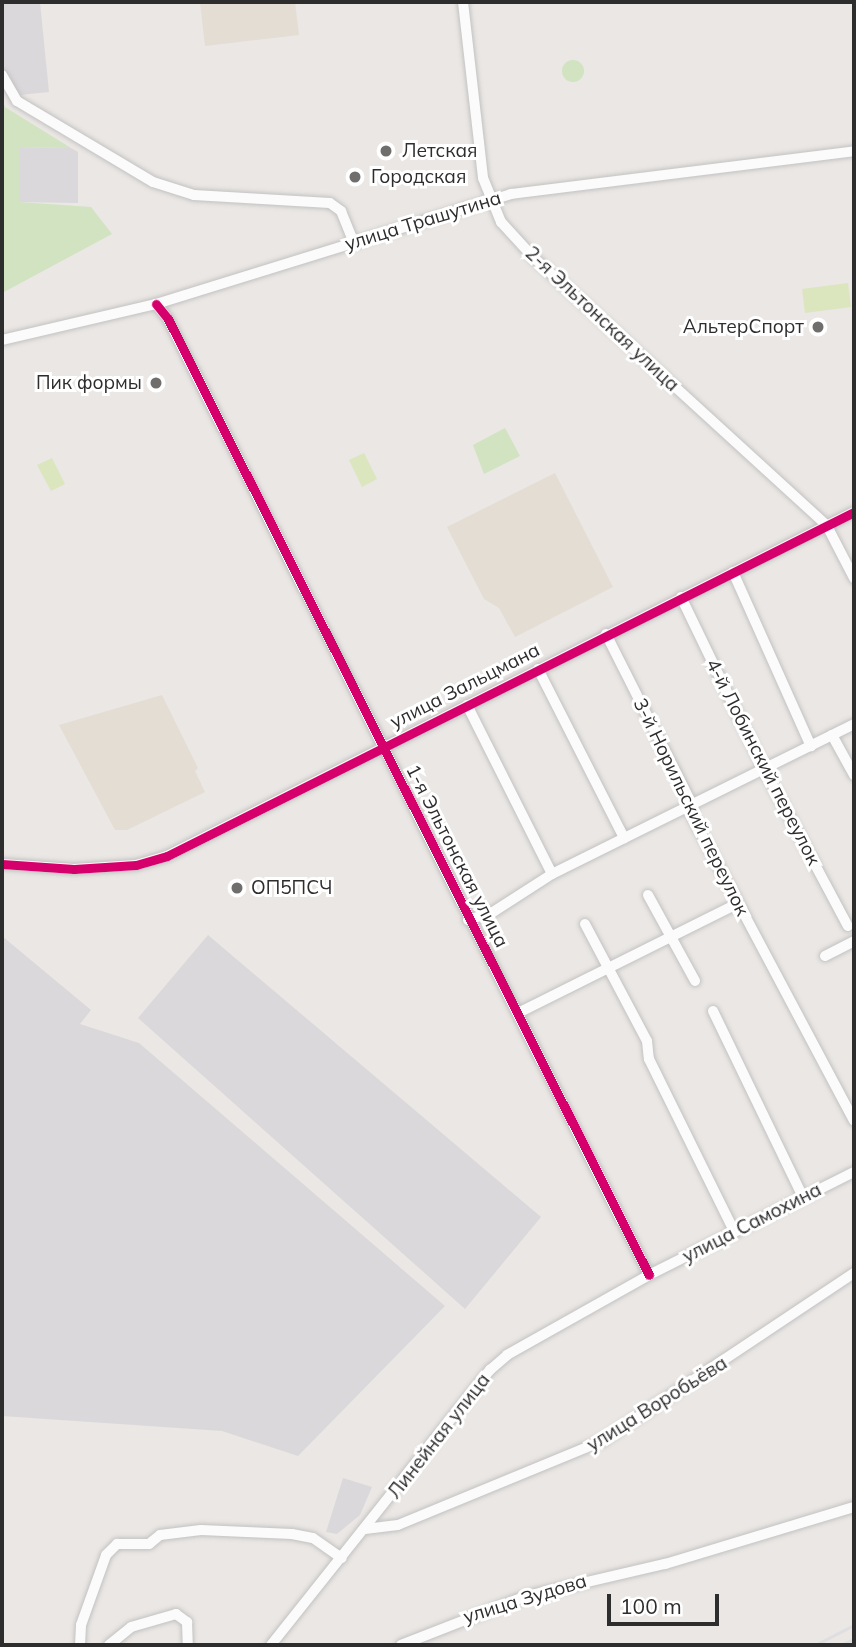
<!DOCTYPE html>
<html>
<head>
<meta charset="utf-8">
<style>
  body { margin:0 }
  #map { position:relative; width:856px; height:1647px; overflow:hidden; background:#eae7e4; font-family:Mulish,sans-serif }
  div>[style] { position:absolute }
  .industrial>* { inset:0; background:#dbd8db }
  .education>* { inset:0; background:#e4ddd3 }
  .green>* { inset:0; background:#d1e3c0 }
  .round { border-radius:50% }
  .pitch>* { inset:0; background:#dbe6be }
  .roads { filter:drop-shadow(0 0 2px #c3c2c2) drop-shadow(0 0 2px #c3c2c2) }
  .minor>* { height:10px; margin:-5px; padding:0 5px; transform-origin:5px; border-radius:5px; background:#fcfbfb }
  .rail>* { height:2.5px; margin:-1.25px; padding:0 1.25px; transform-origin:1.25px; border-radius:1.25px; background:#dfdee0 }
  .cycleway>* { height:9px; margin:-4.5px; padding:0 4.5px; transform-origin:4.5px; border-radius:4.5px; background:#d6006c }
  .dots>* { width:19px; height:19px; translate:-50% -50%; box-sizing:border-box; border:4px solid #fff; border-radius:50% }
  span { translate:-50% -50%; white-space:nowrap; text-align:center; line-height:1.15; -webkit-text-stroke:6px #fff; paint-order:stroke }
  .poi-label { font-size:19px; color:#2d2d2d }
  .left { translate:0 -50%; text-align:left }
  .right { translate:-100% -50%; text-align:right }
  .street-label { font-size:19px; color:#2d2d2d }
  .frame { position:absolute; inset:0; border:4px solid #2d2d2d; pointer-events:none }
  .scale { position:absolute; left:607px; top:1594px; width:112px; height:32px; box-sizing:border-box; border:4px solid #2d2d2d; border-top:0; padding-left:9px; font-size:21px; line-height:24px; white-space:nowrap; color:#2d2d2d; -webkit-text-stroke:5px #fff; paint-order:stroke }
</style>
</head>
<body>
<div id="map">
  <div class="industrial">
    <i style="clip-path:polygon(2px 2px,40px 2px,49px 92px,20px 95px,10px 84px,2px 64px)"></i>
    <i style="clip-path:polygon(19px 147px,71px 148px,78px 152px,78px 203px,19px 202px)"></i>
    <i style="clip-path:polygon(208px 935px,541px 1217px,465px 1309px,138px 1018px)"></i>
    <i style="clip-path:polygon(2px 936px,91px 1010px,80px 1024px,139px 1043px,445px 1306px,298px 1456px,222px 1431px,2px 1416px)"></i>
    <i style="clip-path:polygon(343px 1478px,372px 1487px,360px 1515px,337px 1534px,326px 1532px)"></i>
  </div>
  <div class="education">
    <i style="clip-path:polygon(200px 2px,295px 2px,299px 35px,205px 46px)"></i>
    <i style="clip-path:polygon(555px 473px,613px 587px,515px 637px,499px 608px,484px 599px,447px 527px)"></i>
    <i style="clip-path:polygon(162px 695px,198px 768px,195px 771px,205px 792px,127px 830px,115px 830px,59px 725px)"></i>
  </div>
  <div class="green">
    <i class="round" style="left:562px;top:60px;width:22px;height:22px"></i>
    <i style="clip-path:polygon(2px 100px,5px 107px,71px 148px,19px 147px,19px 202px,91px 207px,112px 234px,2px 293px)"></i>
    <i style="clip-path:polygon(505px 428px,520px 456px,484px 474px,473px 445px)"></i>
  </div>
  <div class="pitch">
    <i style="clip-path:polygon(848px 283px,851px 307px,805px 313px,802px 289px)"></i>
    <i style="clip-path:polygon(364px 453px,377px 479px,362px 487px,349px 460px)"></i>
    <i style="clip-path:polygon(52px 458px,65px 484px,51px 491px,37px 465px)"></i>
  </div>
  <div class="roads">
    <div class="minor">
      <i style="left:463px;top:2px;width:177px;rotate:83.5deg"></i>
      <i style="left:483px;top:178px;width:48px;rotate:67.8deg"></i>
      <i style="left:501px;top:222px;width:49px;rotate:47.5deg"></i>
      <i style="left:534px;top:258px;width:397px;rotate:42.4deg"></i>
      <i style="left:827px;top:526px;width:59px;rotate:62.6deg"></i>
      <i style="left:2px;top:75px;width:30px;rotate:60deg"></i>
      <i style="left:17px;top:101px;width:158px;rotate:30.8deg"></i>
      <i style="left:153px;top:182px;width:43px;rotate:17.6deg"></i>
      <i style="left:194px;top:195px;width:136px;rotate:3.4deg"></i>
      <i style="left:330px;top:203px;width:14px;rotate:36deg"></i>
      <i style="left:341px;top:211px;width:35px;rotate:68deg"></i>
      <i style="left:156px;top:304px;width:19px;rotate:51deg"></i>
      <i style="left:168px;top:319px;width:1070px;rotate:63.29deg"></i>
      <i style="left:2px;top:340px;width:158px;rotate:-13.2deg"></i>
      <i style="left:156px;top:304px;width:372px;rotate:-17.2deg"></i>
      <i style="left:511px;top:194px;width:346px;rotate:-7.1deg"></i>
      <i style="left:733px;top:572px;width:191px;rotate:65.9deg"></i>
      <i style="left:681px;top:597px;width:191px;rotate:64.2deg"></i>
      <i style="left:764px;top:769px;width:178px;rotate:61.9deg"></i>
      <i style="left:606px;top:634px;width:191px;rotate:63.2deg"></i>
      <i style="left:692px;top:804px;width:12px;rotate:90deg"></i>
      <i style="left:692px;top:816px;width:345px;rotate:62deg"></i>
      <i style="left:538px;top:669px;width:190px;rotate:63deg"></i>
      <i style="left:467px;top:705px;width:189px;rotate:63.3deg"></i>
      <i style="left:832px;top:735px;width:46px;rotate:61.2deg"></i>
      <i style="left:2px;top:864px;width:72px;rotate:4deg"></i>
      <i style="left:74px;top:869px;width:62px;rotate:-3.7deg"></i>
      <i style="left:136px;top:865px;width:32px;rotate:-16deg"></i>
      <i style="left:167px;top:856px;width:768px;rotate:-26.6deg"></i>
      <i style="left:648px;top:895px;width:98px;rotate:61.3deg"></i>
      <i style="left:468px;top:920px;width:26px;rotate:-18deg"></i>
      <i style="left:493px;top:912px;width:70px;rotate:-32.8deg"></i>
      <i style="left:552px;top:874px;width:337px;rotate:-26.4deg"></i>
      <i style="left:585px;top:924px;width:132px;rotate:62.1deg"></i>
      <i style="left:647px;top:1041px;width:18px;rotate:84deg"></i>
      <i style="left:649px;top:1059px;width:192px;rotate:63.7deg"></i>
      <i style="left:825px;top:956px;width:33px;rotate:-27deg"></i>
      <i style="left:713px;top:1011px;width:207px;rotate:64.2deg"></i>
      <i style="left:518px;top:1013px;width:245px;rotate:-26.5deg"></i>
      <i style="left:365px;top:1529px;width:33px;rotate:-7deg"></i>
      <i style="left:398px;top:1525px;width:221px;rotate:-22.4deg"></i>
      <i style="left:602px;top:1441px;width:303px;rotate:-33.7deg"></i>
      <i style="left:80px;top:1645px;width:20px;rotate:-87deg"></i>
      <i style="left:81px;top:1625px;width:74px;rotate:-70.3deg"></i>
      <i style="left:106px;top:1555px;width:16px;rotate:-45deg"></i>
      <i style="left:117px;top:1544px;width:32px"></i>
      <i style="left:149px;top:1544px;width:14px;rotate:-39deg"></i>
      <i style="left:160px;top:1535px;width:41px;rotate:-7deg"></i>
      <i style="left:201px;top:1530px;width:91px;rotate:2.5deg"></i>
      <i style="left:292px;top:1534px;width:21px;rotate:11deg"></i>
      <i style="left:313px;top:1538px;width:35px;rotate:35deg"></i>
      <i style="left:109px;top:1645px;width:28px;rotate:-39deg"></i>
      <i style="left:131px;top:1627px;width:47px;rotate:-16.1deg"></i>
      <i style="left:176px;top:1614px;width:14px;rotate:36deg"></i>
      <i style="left:187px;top:1622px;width:23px;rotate:88deg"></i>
      <i style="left:271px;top:1645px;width:352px;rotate:-51.5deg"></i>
      <i style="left:490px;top:1370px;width:23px;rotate:-41deg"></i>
      <i style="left:507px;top:1355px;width:163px;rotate:-29.4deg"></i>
      <i style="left:649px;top:1275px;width:229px;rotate:-26.7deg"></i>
      <i style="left:401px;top:1645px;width:135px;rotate:-21.3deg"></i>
      <i style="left:527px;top:1596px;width:142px;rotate:-13.1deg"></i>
      <i style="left:665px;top:1564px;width:197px;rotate:-16.8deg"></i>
    </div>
  </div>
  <div class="rail">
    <i style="left:815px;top:1645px;width:44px;rotate:-27.1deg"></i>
    <i style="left:841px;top:1645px;width:14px;rotate:-25deg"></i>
  </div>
  <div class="cycleway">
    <i style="left:156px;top:304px;width:19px;rotate:51deg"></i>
    <i style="left:168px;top:319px;width:1070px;rotate:63.29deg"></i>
    <i style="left:2px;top:864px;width:72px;rotate:4deg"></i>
    <i style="left:74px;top:869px;width:62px;rotate:-3.7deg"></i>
    <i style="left:136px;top:865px;width:32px;rotate:-16deg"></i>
    <i style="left:167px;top:856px;width:768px;rotate:-26.6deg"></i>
  </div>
  <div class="dots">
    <i style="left:386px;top:151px;background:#6f6e6d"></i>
    <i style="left:355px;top:177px;background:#6f6e6d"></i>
    <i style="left:818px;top:327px;background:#6f6e6d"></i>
    <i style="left:156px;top:383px;background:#6f6e6d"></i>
    <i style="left:237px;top:888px;background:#6f6e6d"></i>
  </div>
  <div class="poi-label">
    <span class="left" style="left:402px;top:151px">Летская</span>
    <span class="left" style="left:371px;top:177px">Городская</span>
    <span class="right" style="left:804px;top:327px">АльтерСпорт</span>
    <span class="right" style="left:142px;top:383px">Пик формы</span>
    <span class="left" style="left:251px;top:888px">ОП5ПСЧ</span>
  </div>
  <div class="street-label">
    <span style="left:423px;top:221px;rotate:-17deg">улица Трашутина</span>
    <span style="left:602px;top:319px;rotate:43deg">2-я Эльтонская улица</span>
    <span style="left:465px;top:686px;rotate:-27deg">улица Зальцмана</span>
    <span style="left:763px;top:762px;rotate:63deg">4-й Лобинский переулок</span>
    <span style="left:691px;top:807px;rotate:64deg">3-й Норильский переулок</span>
    <span style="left:457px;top:856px;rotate:63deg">1-я Эльтонская улица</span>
    <span style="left:752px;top:1223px;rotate:-27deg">улица Самохина</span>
    <span style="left:657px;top:1404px;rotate:-32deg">улица Воробьёва</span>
    <span style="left:439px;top:1436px;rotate:-52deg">Линейная улица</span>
    <span style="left:525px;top:1599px;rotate:-17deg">улица Зудова</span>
  </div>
  <div class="frame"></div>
  <div class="scale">100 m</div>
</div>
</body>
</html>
